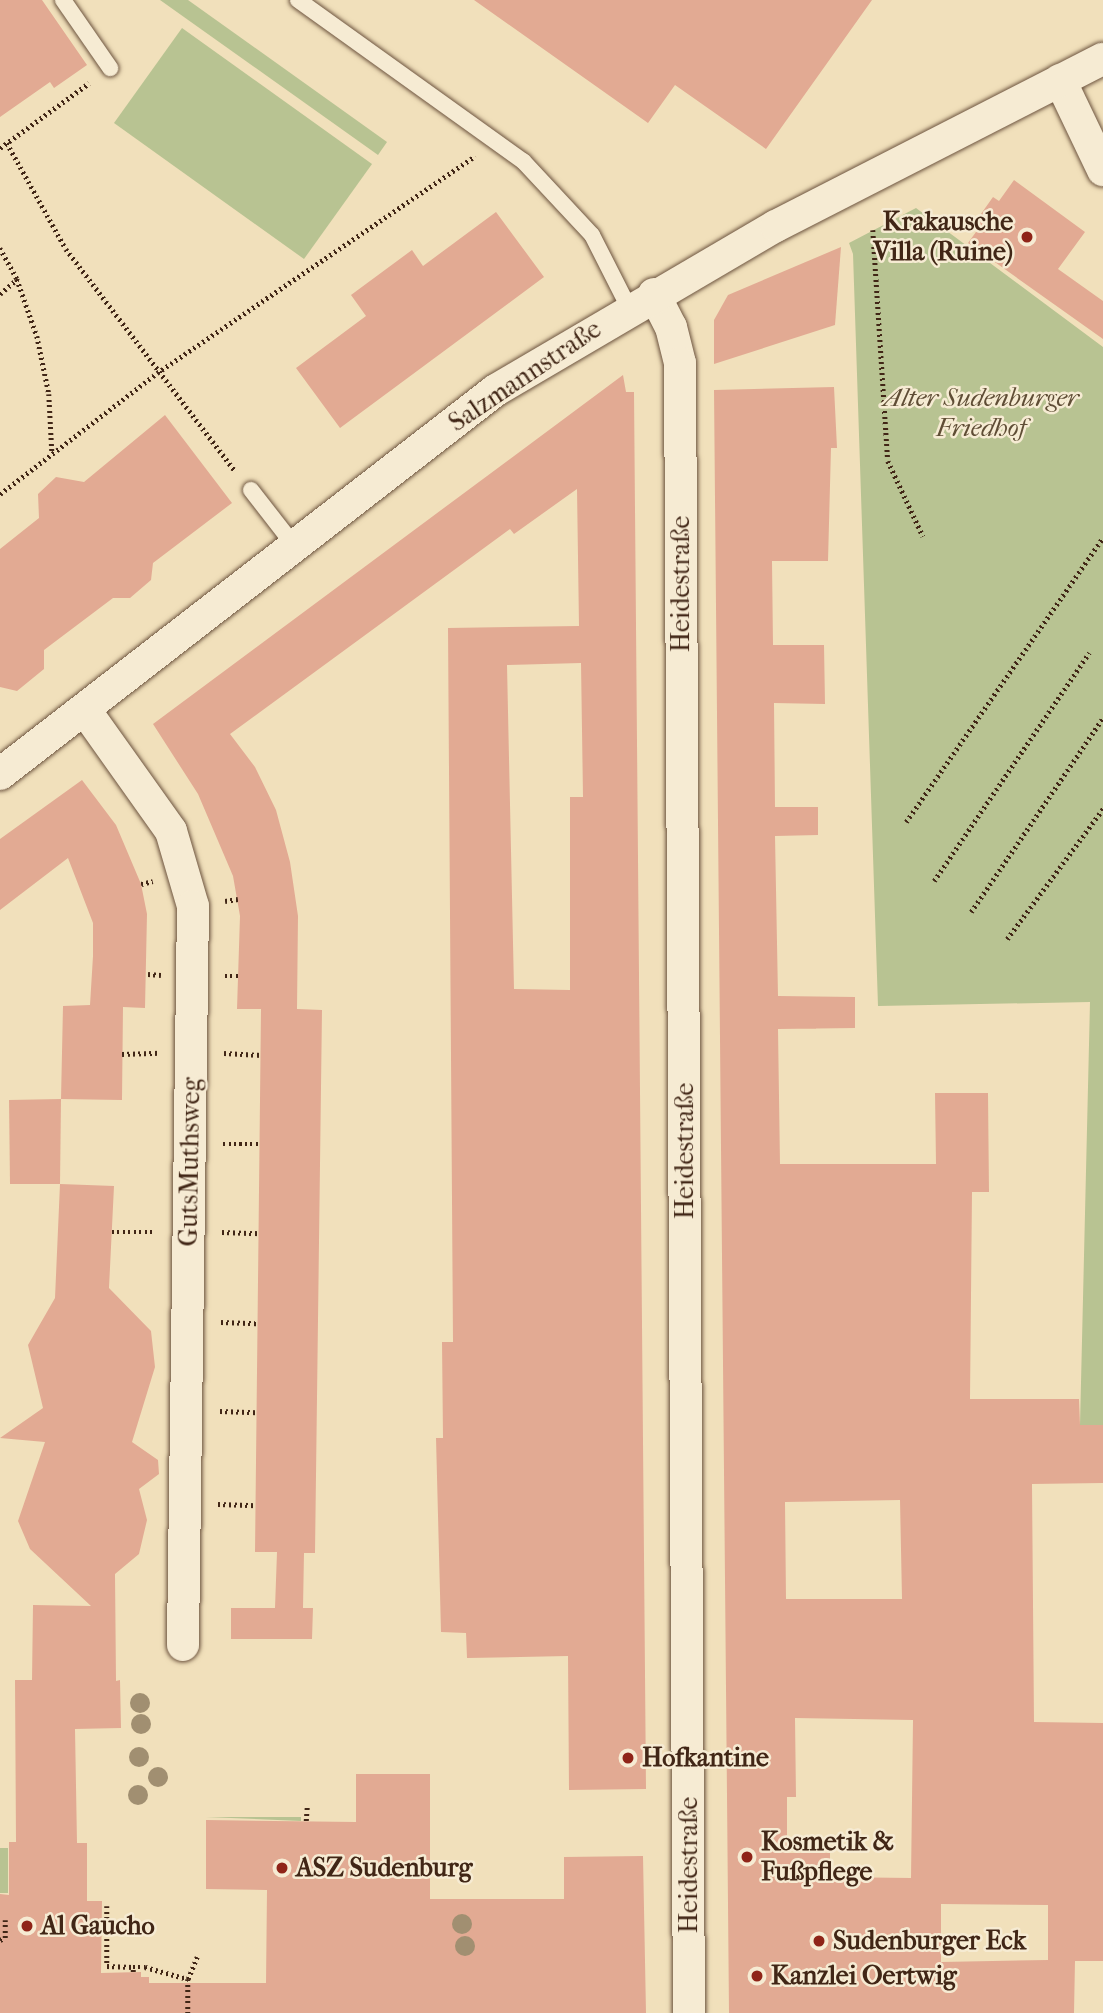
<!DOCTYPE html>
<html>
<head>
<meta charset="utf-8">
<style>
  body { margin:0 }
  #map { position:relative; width:1103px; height:2013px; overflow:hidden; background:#f1e0bb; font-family:"IM FELL French Canon",serif }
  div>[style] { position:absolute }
  .green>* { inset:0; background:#b8c392 }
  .building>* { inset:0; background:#e2aa93 }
  .path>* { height:4.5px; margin-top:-2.25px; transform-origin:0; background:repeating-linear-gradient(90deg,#412616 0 2px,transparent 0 5.5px) }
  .roads { filter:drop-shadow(0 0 2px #6d543f) drop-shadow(0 0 2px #6d543f) }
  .service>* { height:16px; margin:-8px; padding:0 8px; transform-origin:8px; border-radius:8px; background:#f6ebd3 }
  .minor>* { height:32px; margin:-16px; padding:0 16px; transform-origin:16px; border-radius:16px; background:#f6ebd3 }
  .trees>* { width:20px; height:20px; margin:-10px; border-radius:50%; background:#a18f71 }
  .dots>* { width:19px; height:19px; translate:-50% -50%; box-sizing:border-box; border:4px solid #f6ebd3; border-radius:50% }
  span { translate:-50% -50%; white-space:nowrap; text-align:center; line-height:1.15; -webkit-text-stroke:5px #f6ebd3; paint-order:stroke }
  .poi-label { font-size:26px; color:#412616; font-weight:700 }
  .right { translate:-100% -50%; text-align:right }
  .left { translate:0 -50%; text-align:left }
  .street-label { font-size:26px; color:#412616 }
  .park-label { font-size:26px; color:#5f4d35; font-style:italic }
</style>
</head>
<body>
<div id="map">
  <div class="green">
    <i style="clip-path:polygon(160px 0,188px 0,387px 142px,378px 155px)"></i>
    <i style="clip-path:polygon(182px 28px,372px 164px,304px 259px,114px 123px)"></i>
    <i style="clip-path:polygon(916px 208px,1103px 347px,1103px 1425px,1080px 1425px,1090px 1002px,878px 1006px,853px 254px,849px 243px)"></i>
    <i style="clip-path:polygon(206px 1817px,301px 1817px,301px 1821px)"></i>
    <i style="clip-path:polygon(0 1848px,8px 1848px,8px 1893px,0 1893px)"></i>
  </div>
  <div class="building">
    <i style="clip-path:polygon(0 0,42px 0,87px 65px,54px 88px,50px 82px,0 117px)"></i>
    <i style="clip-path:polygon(474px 0,872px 0,766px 149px,675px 85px,648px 123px)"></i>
    <i style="clip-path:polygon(1014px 180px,1085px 232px,1058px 269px,1103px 301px,1103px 339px,968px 243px,981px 225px,976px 221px,993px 197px,999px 201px)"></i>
    <i style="clip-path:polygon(496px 212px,544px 277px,340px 428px,296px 368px,366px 316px,351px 295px,412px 250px,423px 266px)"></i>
    <i style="clip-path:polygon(841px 247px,835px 325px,714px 364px,714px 320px,728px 295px)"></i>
    <i style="clip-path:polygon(evenodd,623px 375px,626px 392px,634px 392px,646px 1789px,569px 1790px,568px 1656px,467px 1658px,466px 1633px,441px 1632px,436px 1438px,443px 1438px,442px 1342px,453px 1342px,448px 628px,579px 626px,577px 489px,514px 534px,510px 529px,230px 734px,255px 767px,276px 810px,290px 862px,298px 916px,297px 1009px,322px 1010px,315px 1553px,304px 1553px,303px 1608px,313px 1608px,312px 1639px,231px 1639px,231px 1608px,275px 1608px,277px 1552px,255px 1552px,261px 1009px,237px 1009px,240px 916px,233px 876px,198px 794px,153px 724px,623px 375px,581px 663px,583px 797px,570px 797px,570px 990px,514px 989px,507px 665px,581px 663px)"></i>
    <i style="clip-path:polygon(evenodd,834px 387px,837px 448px,831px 448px,828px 561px,772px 561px,773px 645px,824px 645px,825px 704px,774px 703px,775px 807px,818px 807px,818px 835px,775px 836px,778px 996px,855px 997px,855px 1028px,778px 1029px,780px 1164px,936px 1164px,935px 1093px,988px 1093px,989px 1192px,972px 1192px,970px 1399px,1079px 1399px,1080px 1425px,1103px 1425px,1103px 1483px,1032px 1484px,1034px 1722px,1103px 1723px,1103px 1961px,1075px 1961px,1074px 2013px,729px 2013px,714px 390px,834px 387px,900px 1500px,902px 1599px,786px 1599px,785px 1502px,900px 1500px,834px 387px,795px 1718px,913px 1720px,911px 1878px,830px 1877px,830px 1853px,787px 1853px,787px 1797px,796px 1797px,795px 1718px,834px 387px,941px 1904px,1048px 1905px,1048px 1960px,941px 1962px,941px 1904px)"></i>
    <i style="clip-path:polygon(165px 415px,232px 503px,153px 563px,151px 580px,130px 598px,113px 598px,44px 650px,44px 669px,17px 691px,0 687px,0 549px,39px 518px,38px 494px,56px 477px,84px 482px)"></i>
    <i style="clip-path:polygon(82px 780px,116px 825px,141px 884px,147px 914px,145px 1008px,123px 1007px,122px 1100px,61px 1099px,63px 1006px,90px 1005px,93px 956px,93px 923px,68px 858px,0 910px,0 839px)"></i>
    <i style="clip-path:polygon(61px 1099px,60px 1184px,10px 1184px,9px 1100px)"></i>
    <i style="clip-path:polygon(60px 1184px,114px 1186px,109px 1288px,151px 1331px,155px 1367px,132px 1442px,158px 1460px,159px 1474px,139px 1489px,147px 1520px,139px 1554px,115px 1574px,116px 1681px,120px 1680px,121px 1728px,75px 1729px,77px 1843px,87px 1843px,87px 1901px,102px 1901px,101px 1973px,141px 1972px,141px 1977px,149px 1977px,149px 1983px,266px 1983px,267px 1890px,206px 1889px,206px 1820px,356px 1822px,356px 1774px,430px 1774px,430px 1899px,564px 1899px,564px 1857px,643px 1856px,646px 2013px,0 2013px,0 1894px,9px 1895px,9px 1842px,16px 1842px,15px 1680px,32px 1680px,33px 1605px,91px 1606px,30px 1549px,18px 1521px,45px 1442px,0 1438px,43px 1408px,28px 1345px,55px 1298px)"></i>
  </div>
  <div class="path">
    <i style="left:7px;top:143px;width:121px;rotate:60.9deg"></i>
    <i style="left:66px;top:249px;width:280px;rotate:52.7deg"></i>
    <i style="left:0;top:148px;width:110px;rotate:-36.1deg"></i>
    <i style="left:873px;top:230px;width:231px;rotate:86.3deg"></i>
    <i style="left:888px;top:461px;width:83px;rotate:65deg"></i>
    <i style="left:0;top:248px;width:35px;rotate:61deg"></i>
    <i style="left:17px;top:279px;width:60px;rotate:70.7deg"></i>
    <i style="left:37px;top:336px;width:59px;rotate:78.3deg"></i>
    <i style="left:49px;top:394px;width:58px;rotate:87deg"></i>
    <i style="left:0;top:294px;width:23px;rotate:-41deg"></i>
    <i style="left:0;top:494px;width:198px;rotate:-37.6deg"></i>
    <i style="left:157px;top:373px;width:385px;rotate:-34.3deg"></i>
    <i style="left:906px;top:822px;width:346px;rotate:-55.3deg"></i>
    <i style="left:934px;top:881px;width:276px;rotate:-55.8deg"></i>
    <i style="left:141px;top:884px;width:12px;rotate:-14deg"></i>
    <i style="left:225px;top:901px;width:13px;rotate:-9deg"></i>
    <i style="left:971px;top:912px;width:235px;rotate:-55.8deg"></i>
    <i style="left:1007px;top:939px;width:162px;rotate:-53.6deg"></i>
    <i style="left:148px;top:974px;width:13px;rotate:4deg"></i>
    <i style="left:225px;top:976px;width:14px"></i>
    <i style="left:224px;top:1053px;width:37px;rotate:3deg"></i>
    <i style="left:122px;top:1054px;width:38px;rotate:-2deg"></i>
    <i style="left:223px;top:1144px;width:38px"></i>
    <i style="left:112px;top:1232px;width:44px"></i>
    <i style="left:222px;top:1232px;width:38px;rotate:2deg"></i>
    <i style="left:221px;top:1322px;width:37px;rotate:2deg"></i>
    <i style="left:220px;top:1411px;width:37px;rotate:2deg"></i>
    <i style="left:218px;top:1504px;width:38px;rotate:2deg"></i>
    <i style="left:306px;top:1821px;width:15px;rotate:-86deg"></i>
    <i style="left:107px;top:1906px;width:60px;rotate:90deg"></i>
    <i style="left:107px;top:1966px;width:26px;rotate:2deg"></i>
    <i style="left:0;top:1940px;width:5px;rotate:-22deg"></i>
    <i style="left:5px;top:1938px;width:18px;rotate:-90deg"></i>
    <i style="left:133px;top:1972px;width:5px;rotate:-90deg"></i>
    <i style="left:133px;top:1967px;width:12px"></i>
    <i style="left:145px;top:1967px;width:45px;rotate:15.6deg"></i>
    <i style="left:188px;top:1979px;width:34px;rotate:90deg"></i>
    <i style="left:188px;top:1979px;width:24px;rotate:-68deg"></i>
  </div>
  <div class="roads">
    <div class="service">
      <i style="left:63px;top:0;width:83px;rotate:55.3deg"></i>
      <i style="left:298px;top:0;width:277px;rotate:35.6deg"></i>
      <i style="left:523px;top:161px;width:101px;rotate:47deg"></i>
      <i style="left:592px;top:235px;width:82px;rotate:63.1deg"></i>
      <i style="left:251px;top:490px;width:68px;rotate:52.1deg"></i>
    </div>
    <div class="minor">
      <i style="left:1060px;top:80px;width:100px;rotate:64.5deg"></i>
      <i style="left:654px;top:294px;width:37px;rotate:63deg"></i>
      <i style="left:671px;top:327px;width:37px;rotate:76deg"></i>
      <i style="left:680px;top:363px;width:1650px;rotate:89.69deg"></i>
      <i style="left:85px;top:710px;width:148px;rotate:54.6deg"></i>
      <i style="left:171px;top:831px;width:78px;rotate:73.7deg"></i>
      <i style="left:193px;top:906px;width:739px;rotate:90.78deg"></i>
      <i style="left:0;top:774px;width:627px;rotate:-37.75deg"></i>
      <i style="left:496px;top:390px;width:324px;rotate:-30.4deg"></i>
      <i style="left:776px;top:226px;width:367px;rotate:-27.1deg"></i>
    </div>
  </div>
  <div class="trees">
    <i style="left:140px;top:1703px"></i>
    <i style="left:141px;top:1724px"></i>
    <i style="left:139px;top:1757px"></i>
    <i style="left:158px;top:1777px"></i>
    <i style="left:138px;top:1795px"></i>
    <i style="left:462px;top:1924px"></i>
    <i style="left:465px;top:1946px"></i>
  </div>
  <div class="dots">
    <i style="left:1027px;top:237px;background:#8f2418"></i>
    <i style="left:628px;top:1758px;background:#8f2418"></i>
    <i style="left:747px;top:1857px;background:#8f2418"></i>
    <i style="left:282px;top:1868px;background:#8f2418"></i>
    <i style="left:27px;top:1926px;background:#8f2418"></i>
    <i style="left:819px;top:1941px;background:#8f2418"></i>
    <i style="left:757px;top:1976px;background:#8f2418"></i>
  </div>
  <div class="poi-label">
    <span class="right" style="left:1013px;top:237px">Krakausche<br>Villa (Ruine)</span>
    <span class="left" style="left:642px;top:1758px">Hofkantine</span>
    <span class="left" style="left:761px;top:1857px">Kosmetik &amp;<br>Fußpflege</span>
    <span class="left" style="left:296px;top:1868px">ASZ Sudenburg</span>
    <span class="left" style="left:41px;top:1926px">Al Gaucho</span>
    <span class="left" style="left:833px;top:1941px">Sudenburger Eck</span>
    <span class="left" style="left:771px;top:1976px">Kanzlei Oertwig</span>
  </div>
  <div class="street-label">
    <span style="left:525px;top:376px;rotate:-34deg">Salzmannstraße</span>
    <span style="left:681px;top:584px;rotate:-90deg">Heidestraße</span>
    <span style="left:685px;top:1151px;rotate:-90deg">Heidestraße</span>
    <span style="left:190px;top:1162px;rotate:-89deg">GutsMuthsweg</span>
    <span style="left:689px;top:1865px;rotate:-90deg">Heidestraße</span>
  </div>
  <div class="park-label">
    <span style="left:981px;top:413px">Alter Sudenburger<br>Friedhof</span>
  </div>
</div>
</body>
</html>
